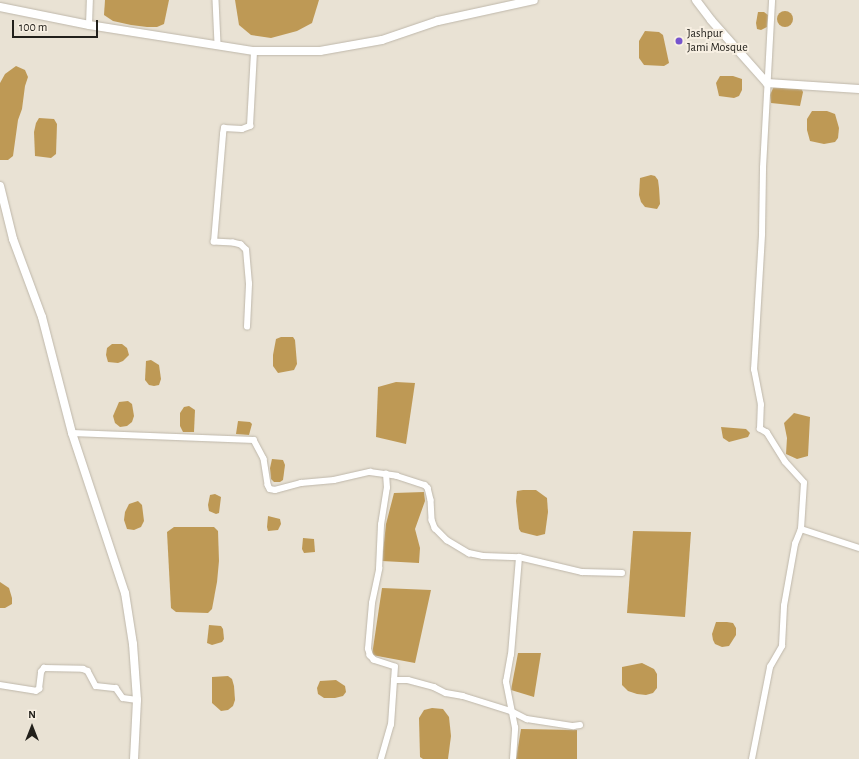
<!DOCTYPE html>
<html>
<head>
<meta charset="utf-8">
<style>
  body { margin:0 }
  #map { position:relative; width:859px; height:759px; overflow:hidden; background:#e9e2d4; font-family:"Alegreya Sans",sans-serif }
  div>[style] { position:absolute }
  .water>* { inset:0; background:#be9955 }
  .round { border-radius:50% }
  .roads { filter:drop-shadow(0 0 1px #beb7aa) drop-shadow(0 0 1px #beb7aa) }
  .street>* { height:5.5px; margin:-2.75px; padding:0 2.75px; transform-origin:2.75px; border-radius:2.75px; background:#fff }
  .secondary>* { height:8px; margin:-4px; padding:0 4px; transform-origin:4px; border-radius:4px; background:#fff }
  .dots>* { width:11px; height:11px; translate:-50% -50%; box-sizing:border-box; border:2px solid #f7efe2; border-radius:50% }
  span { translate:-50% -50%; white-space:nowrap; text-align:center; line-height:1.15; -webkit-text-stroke:4px #f7efe2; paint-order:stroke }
  .poi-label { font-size:12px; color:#22201b }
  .left { translate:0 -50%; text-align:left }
  .north { position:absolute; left:12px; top:707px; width:40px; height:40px; -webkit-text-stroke:3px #f7efe2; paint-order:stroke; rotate:0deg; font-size:11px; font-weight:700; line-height:16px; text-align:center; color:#22201b }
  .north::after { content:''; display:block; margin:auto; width:14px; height:18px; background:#22201b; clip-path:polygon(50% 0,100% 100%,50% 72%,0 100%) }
  .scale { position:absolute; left:12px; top:20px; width:86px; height:18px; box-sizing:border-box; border:2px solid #22201b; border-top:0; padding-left:5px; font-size:12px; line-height:14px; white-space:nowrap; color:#22201b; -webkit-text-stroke:3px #f7efe2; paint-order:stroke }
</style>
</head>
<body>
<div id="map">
  <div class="water">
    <i style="clip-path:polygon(105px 0,169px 0,164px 24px,157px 27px,147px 27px,131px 25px,113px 21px,104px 15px)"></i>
    <i style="clip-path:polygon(235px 0,319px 0,312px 23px,297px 31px,271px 38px,251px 35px,239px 25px)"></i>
    <i class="round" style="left:777px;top:11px;width:16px;height:16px"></i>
    <i style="clip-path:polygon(758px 12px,764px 12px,768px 15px,767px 27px,761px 30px,757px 29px,756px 23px)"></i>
    <i style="clip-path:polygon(645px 31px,659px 32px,663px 35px,669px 63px,664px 66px,644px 65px,639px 58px,639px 41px)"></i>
    <i style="clip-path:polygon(16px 66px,25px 70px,28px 77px,25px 86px,22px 109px,18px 120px,13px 156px,8px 160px,0 160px,0 83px,5px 74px)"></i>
    <i style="clip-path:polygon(720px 76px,733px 76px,742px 79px,742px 90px,739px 96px,734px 98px,719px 96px,716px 83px)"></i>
    <i style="clip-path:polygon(774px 86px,801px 88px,803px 92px,800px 106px,771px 103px,770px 95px)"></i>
    <i style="clip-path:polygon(812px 111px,827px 111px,835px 114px,839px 128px,838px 138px,835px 142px,824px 144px,810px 141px,807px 130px,807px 119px)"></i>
    <i style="clip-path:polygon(39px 118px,54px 119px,57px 124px,56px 154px,51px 158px,35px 156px,34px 132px,36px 123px)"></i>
    <i style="clip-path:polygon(651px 175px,655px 176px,658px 180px,659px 188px,660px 204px,657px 209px,645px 207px,641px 202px,639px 195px,640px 178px)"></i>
    <i style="clip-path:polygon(281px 337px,293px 337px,295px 340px,297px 364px,294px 370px,278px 373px,273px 366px,273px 355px,276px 339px)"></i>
    <i style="clip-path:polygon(112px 344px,122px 344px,127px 348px,129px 355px,123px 361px,118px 363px,108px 362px,106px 355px,107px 348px)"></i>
    <i style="clip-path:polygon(151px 360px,159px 365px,161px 379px,159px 385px,154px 386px,149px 385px,145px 380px,146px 361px)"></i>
    <i style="clip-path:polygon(396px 382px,415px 383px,406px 444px,376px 437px,378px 387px)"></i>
    <i style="clip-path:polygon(128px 401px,132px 404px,134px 416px,132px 422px,127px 426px,120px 427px,115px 423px,113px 416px,119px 402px)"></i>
    <i style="clip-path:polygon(189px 406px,195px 410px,194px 432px,183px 432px,180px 426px,180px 413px,184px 407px)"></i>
    <i style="clip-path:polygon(794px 413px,810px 417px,808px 456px,797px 459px,786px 454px,787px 438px,784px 423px)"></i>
    <i style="clip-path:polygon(238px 421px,250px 422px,252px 424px,249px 435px,236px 434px)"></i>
    <i style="clip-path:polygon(721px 427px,746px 429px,750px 433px,748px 437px,729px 442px,723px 438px)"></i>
    <i style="clip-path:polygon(272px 459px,283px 460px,285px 465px,283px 480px,280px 482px,274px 482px,271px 479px,270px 468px)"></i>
    <i style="clip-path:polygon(523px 490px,536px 490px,547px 498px,548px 512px,545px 534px,537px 536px,521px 532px,519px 529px,516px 501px,517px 491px)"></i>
    <i style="clip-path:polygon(424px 492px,425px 501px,415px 529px,420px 548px,419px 563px,382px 561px,386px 524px,394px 493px)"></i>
    <i style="clip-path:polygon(215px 494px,221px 497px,219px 513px,216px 514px,209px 511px,208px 505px,210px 495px)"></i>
    <i style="clip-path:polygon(138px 501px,142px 505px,144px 521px,141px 527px,134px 530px,127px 529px,124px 520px,125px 512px,129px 504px)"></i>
    <i style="clip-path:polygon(268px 516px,280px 519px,281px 524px,278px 530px,268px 531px,267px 527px)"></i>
    <i style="clip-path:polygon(174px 527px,214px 527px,218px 531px,219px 561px,217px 582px,212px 609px,208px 613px,176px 612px,171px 608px,167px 532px)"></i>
    <i style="clip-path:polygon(633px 531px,691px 532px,685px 617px,627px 613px)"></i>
    <i style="clip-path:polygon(303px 538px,314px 539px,315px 552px,304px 553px,302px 549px)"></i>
    <i style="clip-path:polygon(0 582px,9px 588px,12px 598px,12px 604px,5px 608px,0 608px)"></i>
    <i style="clip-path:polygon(382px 588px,431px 590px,415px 663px,372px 655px)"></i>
    <i style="clip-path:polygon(716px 622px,727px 622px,733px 623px,736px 628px,736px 635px,729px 646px,722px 647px,715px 644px,713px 640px,712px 634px)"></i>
    <i style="clip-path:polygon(209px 625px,221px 626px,223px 629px,224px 639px,222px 642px,212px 645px,207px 643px)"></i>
    <i style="clip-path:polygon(518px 653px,541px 653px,534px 697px,511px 690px)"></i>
    <i style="clip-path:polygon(642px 663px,654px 669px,657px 674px,657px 688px,653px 693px,646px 695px,637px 694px,628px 691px,622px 685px,622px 667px)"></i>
    <i style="clip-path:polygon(228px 676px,232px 679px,234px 686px,235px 700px,233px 706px,228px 710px,221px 711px,212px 703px,212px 677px)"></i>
    <i style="clip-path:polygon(336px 680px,345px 686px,346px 692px,343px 696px,335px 698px,324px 698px,318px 694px,317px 688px,320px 681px)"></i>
    <i style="clip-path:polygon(432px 708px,443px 709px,449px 717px,451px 736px,448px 759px,423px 759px,420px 757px,419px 718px,424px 710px)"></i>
    <i style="clip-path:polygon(521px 729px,577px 730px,577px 759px,516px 759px)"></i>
  </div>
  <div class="roads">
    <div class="street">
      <i style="left:216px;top:0;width:44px;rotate:87.4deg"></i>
      <i style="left:89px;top:25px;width:25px;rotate:-88deg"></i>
      <i style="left:247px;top:327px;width:43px;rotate:-87.3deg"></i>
      <i style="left:249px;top:284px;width:34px;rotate:-95deg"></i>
      <i style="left:246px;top:250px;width:7px;rotate:-135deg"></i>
      <i style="left:241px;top:245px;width:8px;rotate:-166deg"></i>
      <i style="left:233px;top:243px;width:19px;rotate:-177deg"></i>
      <i style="left:214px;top:242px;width:108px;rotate:-85.2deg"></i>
      <i style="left:223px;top:134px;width:6px;rotate:-81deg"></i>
      <i style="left:224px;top:128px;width:18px;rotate:3deg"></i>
      <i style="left:242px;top:129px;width:9px;rotate:-21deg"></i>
      <i style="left:250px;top:126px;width:75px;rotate:-86.9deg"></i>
      <i style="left:72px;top:433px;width:182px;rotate:2.2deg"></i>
      <i style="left:254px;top:440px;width:21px;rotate:62deg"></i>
      <i style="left:264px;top:459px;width:26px;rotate:81deg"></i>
      <i style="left:268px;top:485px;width:4px;rotate:63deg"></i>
      <i style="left:270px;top:489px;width:5px;rotate:11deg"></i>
      <i style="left:275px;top:490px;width:27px;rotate:-15deg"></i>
      <i style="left:301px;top:483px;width:33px;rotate:-5deg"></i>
      <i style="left:334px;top:480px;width:37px;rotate:-13deg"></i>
      <i style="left:370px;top:472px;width:27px;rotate:8deg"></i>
      <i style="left:397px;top:476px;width:29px;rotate:18deg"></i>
      <i style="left:425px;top:485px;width:4px;rotate:45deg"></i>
      <i style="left:428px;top:488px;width:12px;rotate:76deg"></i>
      <i style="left:431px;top:500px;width:20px;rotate:87deg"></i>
      <i style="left:432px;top:520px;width:9px;rotate:69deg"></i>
      <i style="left:435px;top:528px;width:17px;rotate:45deg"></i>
      <i style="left:447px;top:540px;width:26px;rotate:31deg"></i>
      <i style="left:469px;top:553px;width:14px;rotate:12deg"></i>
      <i style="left:483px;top:556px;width:36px;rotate:2deg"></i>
      <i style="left:519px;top:557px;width:65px;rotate:13.4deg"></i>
      <i style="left:582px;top:572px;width:40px;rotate:1.4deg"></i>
      <i style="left:801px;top:529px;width:61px;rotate:18.1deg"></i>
      <i style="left:394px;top:680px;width:14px"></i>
      <i style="left:408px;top:680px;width:27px;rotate:15deg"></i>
      <i style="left:434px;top:687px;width:13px;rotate:27deg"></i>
      <i style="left:446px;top:693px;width:17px;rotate:10deg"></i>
      <i style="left:463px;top:696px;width:50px;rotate:17.4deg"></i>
      <i style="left:511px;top:711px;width:18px;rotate:27deg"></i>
      <i style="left:527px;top:719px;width:47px;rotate:8.7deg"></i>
      <i style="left:573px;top:726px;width:7px;rotate:-8deg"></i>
      <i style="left:0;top:685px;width:36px;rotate:9deg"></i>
      <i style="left:36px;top:691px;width:4px;rotate:-34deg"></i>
      <i style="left:39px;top:689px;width:17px;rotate:-83deg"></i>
      <i style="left:41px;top:672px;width:5px;rotate:-53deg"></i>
      <i style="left:44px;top:668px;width:39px;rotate:1deg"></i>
      <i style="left:83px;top:669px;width:5px;rotate:22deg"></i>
      <i style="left:88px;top:671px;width:17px;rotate:62deg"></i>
      <i style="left:96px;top:686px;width:20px;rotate:6deg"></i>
      <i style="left:116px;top:688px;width:12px;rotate:55deg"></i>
      <i style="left:123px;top:698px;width:14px;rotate:8deg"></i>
      <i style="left:381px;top:759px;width:35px;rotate:-74deg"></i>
      <i style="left:391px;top:725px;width:58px;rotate:-86.1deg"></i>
      <i style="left:395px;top:667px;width:22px;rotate:-162deg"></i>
      <i style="left:374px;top:660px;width:6px;rotate:-135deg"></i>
      <i style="left:370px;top:656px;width:7px;rotate:-106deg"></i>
      <i style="left:368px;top:649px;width:46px;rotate:-85deg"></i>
      <i style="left:372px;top:603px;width:35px;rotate:-78deg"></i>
      <i style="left:379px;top:569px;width:44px;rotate:-87.4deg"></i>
      <i style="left:381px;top:525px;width:37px;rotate:-81deg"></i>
      <i style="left:387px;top:488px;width:14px;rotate:-94deg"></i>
      <i style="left:513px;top:759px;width:31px;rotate:-86deg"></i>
      <i style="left:515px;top:728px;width:47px;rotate:-101.1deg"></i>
      <i style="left:506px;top:682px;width:27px;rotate:-80deg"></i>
      <i style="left:511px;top:655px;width:98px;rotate:-85.3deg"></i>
      <i style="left:752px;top:759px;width:94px;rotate:-78.9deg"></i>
      <i style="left:770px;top:667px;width:24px;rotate:-60deg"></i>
      <i style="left:782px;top:646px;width:40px;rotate:-87.1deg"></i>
      <i style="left:784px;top:606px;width:63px;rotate:-79.9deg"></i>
      <i style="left:795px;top:544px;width:16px;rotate:-68deg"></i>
      <i style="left:801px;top:529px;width:46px;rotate:-86.3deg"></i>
      <i style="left:804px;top:483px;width:28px;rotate:-132deg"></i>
      <i style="left:785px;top:462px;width:34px;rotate:-122deg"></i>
      <i style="left:767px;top:433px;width:8px;rotate:-150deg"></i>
      <i style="left:760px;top:429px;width:24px;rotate:-88deg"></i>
      <i style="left:761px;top:405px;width:36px;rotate:-101deg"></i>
      <i style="left:754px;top:370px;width:136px;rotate:-86.6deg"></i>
      <i style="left:762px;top:234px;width:66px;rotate:-89.1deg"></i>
      <i style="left:763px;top:168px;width:168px;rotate:-86.9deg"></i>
    </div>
    <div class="secondary">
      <i style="left:696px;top:0;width:25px;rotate:53deg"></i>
      <i style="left:711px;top:20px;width:84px;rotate:48.4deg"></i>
      <i style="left:767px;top:83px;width:92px;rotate:3.7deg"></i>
      <i style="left:0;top:7px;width:91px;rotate:11.4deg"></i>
      <i style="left:89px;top:25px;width:167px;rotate:9deg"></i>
      <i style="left:254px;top:51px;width:66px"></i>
      <i style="left:320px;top:51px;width:63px;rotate:-10.1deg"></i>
      <i style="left:382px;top:40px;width:59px;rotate:-18.7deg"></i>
      <i style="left:438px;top:21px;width:98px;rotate:-12.3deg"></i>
      <i style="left:0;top:186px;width:55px;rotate:76.2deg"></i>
      <i style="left:13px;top:239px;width:83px;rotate:69.6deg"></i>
      <i style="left:42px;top:317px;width:120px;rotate:75.5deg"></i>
      <i style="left:72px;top:433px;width:169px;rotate:71.7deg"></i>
      <i style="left:125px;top:593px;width:52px;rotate:81.1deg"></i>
      <i style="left:133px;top:644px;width:56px;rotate:85.9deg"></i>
      <i style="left:137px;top:700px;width:59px;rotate:92.9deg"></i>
    </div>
  </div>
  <div class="dots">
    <i style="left:679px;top:41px;background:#7654ce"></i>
  </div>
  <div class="poi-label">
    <span class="left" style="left:687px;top:41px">Jashpur<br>Jami Mosque</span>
  </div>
  <div class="north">N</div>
  <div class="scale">100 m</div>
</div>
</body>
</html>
